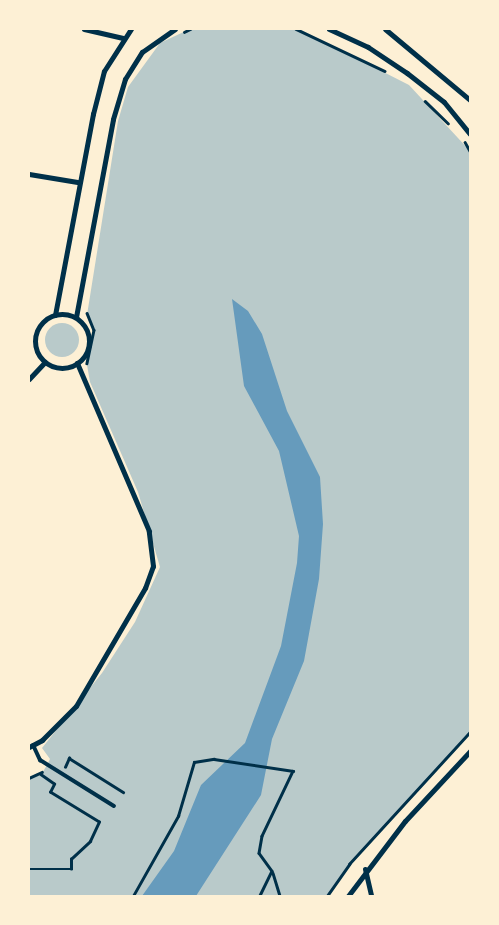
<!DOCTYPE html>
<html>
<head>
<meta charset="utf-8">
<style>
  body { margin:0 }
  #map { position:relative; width:499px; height:925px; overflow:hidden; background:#fdf0d5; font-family:"Noto Sans",sans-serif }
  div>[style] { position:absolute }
  .green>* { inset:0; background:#b9caca }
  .round { border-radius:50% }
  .water>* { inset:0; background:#669bbc }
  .path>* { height:2.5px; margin:-1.25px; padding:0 1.25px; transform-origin:1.25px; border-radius:1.25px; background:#003049 }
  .service>* { height:4px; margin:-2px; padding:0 2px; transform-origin:2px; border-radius:2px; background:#003049 }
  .minor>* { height:5px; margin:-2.5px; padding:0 2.5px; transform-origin:2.5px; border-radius:2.5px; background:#003049 }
  .minor>.ring { margin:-2.5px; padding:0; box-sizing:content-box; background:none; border:5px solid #003049; border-radius:50% }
  span { translate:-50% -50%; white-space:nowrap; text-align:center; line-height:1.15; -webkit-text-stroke:5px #fdf0d5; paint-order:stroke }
  .frame { position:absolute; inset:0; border:30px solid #fdf0d5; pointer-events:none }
</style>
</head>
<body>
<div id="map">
  <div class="green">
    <i style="clip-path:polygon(190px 29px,299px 29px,409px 85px,470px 151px,470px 732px,349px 864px,327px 896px,29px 896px,29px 778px,41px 775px,47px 765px,50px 759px,42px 748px,102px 673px,135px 622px,160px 567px,138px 492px,90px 382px,87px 365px,94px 330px,87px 315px,118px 121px,128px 87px,160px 43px)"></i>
    <i class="round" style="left:45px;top:323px;width:34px;height:34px"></i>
  </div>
  <div class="water">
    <i style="clip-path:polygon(232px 299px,248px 311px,262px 334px,287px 411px,320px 477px,323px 524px,319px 579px,304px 661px,272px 739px,261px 795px,196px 896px,142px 896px,174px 851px,201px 785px,245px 743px,281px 646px,297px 563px,299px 536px,279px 451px,244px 386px)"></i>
  </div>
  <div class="path">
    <i style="left:296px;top:29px;width:98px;rotate:25.3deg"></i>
    <i style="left:184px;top:32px;width:7px;rotate:-27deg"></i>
    <i style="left:425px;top:101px;width:32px;rotate:44deg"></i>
    <i style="left:465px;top:142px;width:10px;rotate:61deg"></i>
    <i style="left:87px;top:313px;width:18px;rotate:68deg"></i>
    <i style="left:94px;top:330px;width:34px;rotate:102deg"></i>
    <i style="left:65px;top:767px;width:10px;rotate:-66deg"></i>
    <i style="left:69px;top:758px;width:64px;rotate:32.2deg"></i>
    <i style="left:29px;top:778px;width:14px;rotate:-25deg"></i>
    <i style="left:29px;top:869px;width:42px"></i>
    <i style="left:71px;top:869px;width:10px;rotate:-90deg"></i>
    <i style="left:71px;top:859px;width:26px;rotate:-43deg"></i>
    <i style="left:90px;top:841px;width:21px;rotate:-65deg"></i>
    <i style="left:99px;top:822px;width:57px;rotate:-148.5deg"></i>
    <i style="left:50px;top:792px;width:9px;rotate:-63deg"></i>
    <i style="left:54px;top:784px;width:16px;rotate:-145deg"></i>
    <i style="left:273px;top:873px;width:24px;rotate:73deg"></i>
    <i style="left:133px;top:896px;width:92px;rotate:-60.6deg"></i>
    <i style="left:178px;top:816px;width:56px;rotate:-73.5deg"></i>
    <i style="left:194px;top:762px;width:20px;rotate:-9deg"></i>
    <i style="left:214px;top:759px;width:80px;rotate:8.6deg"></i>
    <i style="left:293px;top:771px;width:72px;rotate:115.5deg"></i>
    <i style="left:262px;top:836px;width:17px;rotate:100deg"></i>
    <i style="left:259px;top:853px;width:22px;rotate:54deg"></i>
    <i style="left:272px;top:871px;width:28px;rotate:116deg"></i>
    <i style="left:327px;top:896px;width:39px;rotate:-55deg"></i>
    <i style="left:349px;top:864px;width:179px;rotate:-47.5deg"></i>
  </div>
  <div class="service">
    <i style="left:33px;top:745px;width:17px;rotate:65deg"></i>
    <i style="left:40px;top:760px;width:87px;rotate:31.9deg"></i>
  </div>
  <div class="minor">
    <i style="left:84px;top:29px;width:40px;rotate:13deg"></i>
    <i style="left:329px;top:29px;width:43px;rotate:24.8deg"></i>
    <i style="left:368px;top:47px;width:47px;rotate:33.7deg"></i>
    <i style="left:407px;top:73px;width:47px;rotate:38.1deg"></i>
    <i style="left:444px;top:102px;width:41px;rotate:50.9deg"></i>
    <i style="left:385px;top:29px;width:111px;rotate:39.9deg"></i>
    <i style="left:29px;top:174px;width:49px;rotate:9.5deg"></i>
    <i class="ring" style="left:35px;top:314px;width:49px;height:49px"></i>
    <i style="left:55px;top:315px;width:205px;rotate:-79.3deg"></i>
    <i style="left:93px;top:114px;width:44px;rotate:-75.7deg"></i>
    <i style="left:104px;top:71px;width:50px;rotate:-57.3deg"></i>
    <i style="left:76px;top:317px;width:201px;rotate:-79.4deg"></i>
    <i style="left:113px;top:119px;width:42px;rotate:-73.3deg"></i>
    <i style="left:125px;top:79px;width:32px;rotate:-58deg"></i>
    <i style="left:142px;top:52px;width:40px;rotate:-34.9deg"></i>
    <i style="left:29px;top:379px;width:23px;rotate:-47deg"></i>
    <i style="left:29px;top:747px;width:15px;rotate:-28deg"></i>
    <i style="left:42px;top:740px;width:48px;rotate:-45deg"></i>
    <i style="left:76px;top:706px;width:137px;rotate:-59.7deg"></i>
    <i style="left:145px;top:588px;width:23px;rotate:-70deg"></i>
    <i style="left:153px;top:566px;width:35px;rotate:-97deg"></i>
    <i style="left:149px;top:531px;width:183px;rotate:-113.2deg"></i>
    <i style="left:365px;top:869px;width:28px;rotate:77deg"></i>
    <i style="left:348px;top:896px;width:94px;rotate:-52.8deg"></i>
    <i style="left:405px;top:821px;width:96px;rotate:-47.1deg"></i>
  </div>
  <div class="frame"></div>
</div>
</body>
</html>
